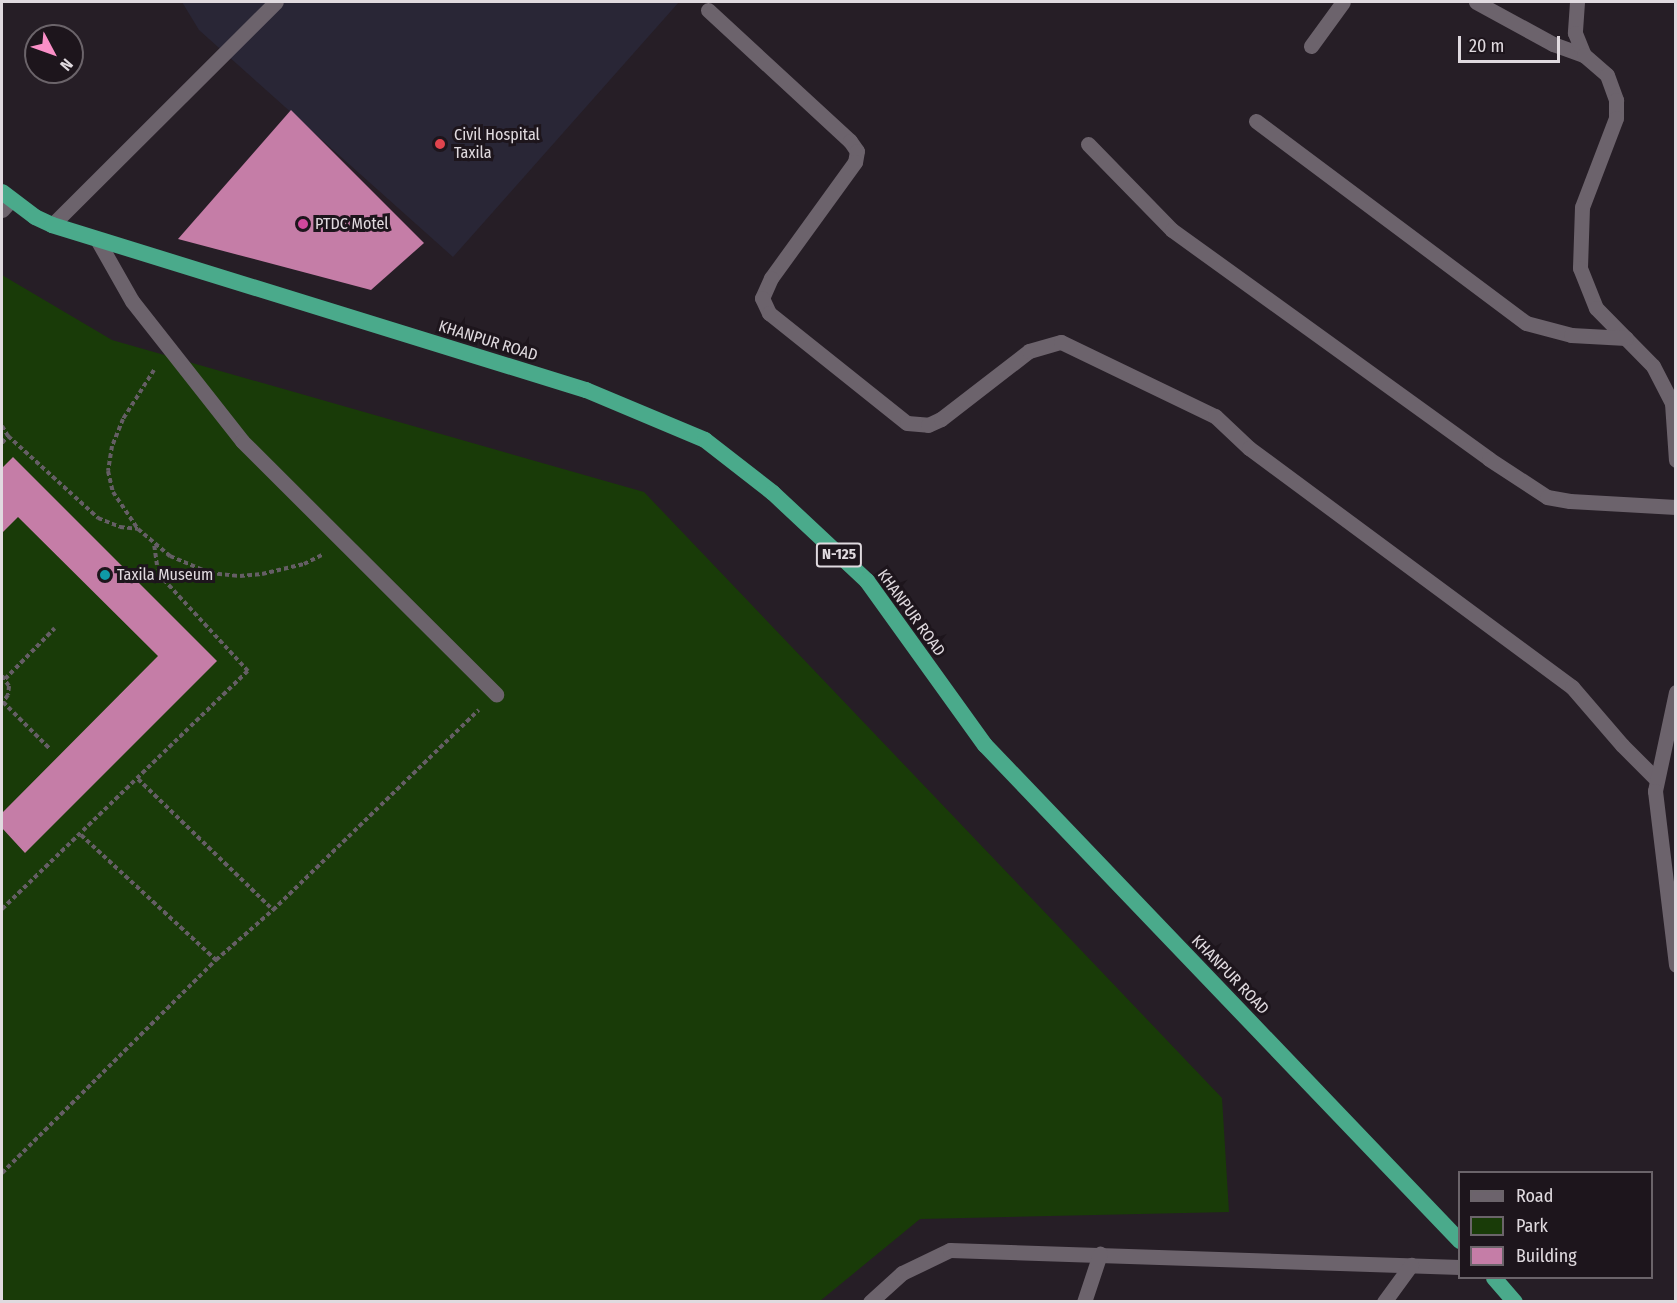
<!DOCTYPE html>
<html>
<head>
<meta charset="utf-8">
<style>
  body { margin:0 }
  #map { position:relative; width:1677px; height:1303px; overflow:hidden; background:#261e26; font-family:"Fira Sans Condensed",sans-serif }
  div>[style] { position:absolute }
  .industrial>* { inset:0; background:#292636 }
  .green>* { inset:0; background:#193b08 }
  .building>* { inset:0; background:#c57da7 }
  .path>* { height:4px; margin-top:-2px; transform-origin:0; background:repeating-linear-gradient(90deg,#655e65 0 4.5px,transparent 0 7.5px) }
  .service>* { height:15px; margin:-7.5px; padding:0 7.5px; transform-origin:7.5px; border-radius:7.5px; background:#6c636c }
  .minor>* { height:15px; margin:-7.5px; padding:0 7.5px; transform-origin:7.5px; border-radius:7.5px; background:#6c636c }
  .tertiary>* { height:15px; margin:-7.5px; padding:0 7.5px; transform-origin:7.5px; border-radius:7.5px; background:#6c636c }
  .trunk>* { height:16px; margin:-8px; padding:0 8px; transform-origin:8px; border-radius:8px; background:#4aaa8b }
  .dots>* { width:16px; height:16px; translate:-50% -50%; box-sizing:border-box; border:3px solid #1d151c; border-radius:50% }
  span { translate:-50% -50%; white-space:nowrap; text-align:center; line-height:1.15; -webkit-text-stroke:6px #1d151c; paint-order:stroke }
  .shield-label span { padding:2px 4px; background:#1d151c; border:2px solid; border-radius:4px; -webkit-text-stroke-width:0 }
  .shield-label { font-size:15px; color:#e0dadf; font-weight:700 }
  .poi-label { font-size:16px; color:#e0dadf }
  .left { translate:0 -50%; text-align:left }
  .street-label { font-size:16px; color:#e0dadf }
  .frame { position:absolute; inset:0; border:3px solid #e0dadf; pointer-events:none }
  .legend { position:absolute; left:1458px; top:1171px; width:195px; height:108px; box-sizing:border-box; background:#1d151c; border:2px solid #6b646a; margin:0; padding:8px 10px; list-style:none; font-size:18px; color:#e0dadf }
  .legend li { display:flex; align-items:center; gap:12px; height:30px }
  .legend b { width:30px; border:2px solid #6b646a }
  .north { position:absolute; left:24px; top:24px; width:60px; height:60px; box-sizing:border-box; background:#1d151c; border:2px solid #6b646a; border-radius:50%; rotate:131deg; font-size:16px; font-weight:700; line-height:24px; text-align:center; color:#e0dadf }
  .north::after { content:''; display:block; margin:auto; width:21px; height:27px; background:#fa8fc7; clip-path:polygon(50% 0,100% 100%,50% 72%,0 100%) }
  .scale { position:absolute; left:1458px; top:36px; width:102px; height:27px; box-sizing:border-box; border:3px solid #e0dadf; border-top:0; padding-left:8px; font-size:18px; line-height:21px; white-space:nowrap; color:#e0dadf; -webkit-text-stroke:4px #1d151c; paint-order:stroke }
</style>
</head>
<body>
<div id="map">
  <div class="industrial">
    <i style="clip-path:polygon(182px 2px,679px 2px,453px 257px,199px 30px)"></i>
  </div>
  <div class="green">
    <i style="clip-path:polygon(2px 275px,112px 340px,644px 492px,1222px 1098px,1229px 1212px,920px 1219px,820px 1301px,7px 1302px,2px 1298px)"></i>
  </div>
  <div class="building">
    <i style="clip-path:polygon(291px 110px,424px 243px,371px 290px,178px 239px)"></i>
    <i style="clip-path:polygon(13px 457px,217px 661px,25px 853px,2px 828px,2px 813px,158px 656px,18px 517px,2px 533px,2px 468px)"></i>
  </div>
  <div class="path">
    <i style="left:154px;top:370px;width:58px;rotate:122.3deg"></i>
    <i style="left:123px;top:419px;width:29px;rotate:112deg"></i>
    <i style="left:112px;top:446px;width:25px;rotate:99deg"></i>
    <i style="left:108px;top:471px;width:22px;rotate:77deg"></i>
    <i style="left:113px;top:492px;width:45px;rotate:56deg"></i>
    <i style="left:138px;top:529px;width:42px;rotate:40.2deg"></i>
    <i style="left:170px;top:556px;width:43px;rotate:23deg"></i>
    <i style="left:210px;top:573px;width:30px;rotate:6deg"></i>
    <i style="left:240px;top:576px;width:22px;rotate:-5deg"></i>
    <i style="left:262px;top:574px;width:43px;rotate:-13.4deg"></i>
    <i style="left:304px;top:564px;width:20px;rotate:-27deg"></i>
    <i style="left:2px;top:426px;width:12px;rotate:59deg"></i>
    <i style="left:8px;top:436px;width:122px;rotate:42.3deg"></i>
    <i style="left:98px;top:518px;width:24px;rotate:22deg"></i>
    <i style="left:120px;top:527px;width:18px;rotate:6deg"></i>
    <i style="left:2px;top:443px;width:9px;rotate:-49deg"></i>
    <i style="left:2px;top:676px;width:12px;rotate:55deg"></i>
    <i style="left:9px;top:686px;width:9px;rotate:96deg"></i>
    <i style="left:8px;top:695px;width:10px;rotate:127deg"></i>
    <i style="left:5px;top:679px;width:71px;rotate:-45.6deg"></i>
    <i style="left:3px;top:702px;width:65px;rotate:45deg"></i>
    <i style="left:138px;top:779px;width:188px;rotate:44.1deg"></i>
    <i style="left:81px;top:835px;width:184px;rotate:42.8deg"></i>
    <i style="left:2px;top:909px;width:342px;rotate:-44.1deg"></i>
    <i style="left:248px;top:671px;width:125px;rotate:-132.7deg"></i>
    <i style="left:163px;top:579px;width:15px;rotate:-113deg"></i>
    <i style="left:157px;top:565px;width:22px;rotate:-98deg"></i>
    <i style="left:2px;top:1173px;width:302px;rotate:-44.9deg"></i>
    <i style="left:216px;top:960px;width:76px;rotate:-41.3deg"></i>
    <i style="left:273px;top:910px;width:287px;rotate:-44.2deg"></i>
  </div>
  <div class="service">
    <i style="left:98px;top:241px;width:69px;rotate:60.5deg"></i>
    <i style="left:132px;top:301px;width:178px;rotate:51.8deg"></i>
    <i style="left:242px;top:441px;width:359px;rotate:44.9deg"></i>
  </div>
  <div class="minor">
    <i style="left:1476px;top:2px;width:88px;rotate:28.6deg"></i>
    <i style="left:1553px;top:44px;width:33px;rotate:20deg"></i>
    <i style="left:1577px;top:2px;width:31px;rotate:94deg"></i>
    <i style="left:1575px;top:33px;width:24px;rotate:68deg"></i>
    <i style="left:1584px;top:55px;width:30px;rotate:41deg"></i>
    <i style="left:1607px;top:75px;width:27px;rotate:70deg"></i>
    <i style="left:1616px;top:100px;width:18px;rotate:90deg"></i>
    <i style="left:1616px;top:118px;width:95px;rotate:110.9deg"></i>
    <i style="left:1582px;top:207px;width:61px;rotate:91.9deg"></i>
    <i style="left:1580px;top:268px;width:43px;rotate:68.2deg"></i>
    <i style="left:1596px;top:308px;width:81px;rotate:45.5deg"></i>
    <i style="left:1653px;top:366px;width:42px;rotate:62.8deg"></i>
    <i style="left:1672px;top:403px;width:57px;rotate:86deg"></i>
    <i style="left:708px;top:10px;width:193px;rotate:42.7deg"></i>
    <i style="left:850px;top:141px;width:12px;rotate:55deg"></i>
    <i style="left:857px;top:151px;width:11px;rotate:100deg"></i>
    <i style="left:855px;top:162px;width:143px;rotate:125.9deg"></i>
    <i style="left:771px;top:278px;width:22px;rotate:114deg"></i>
    <i style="left:762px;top:298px;width:17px;rotate:65deg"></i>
    <i style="left:769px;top:313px;width:176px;rotate:38.6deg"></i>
    <i style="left:907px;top:423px;width:21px;rotate:5deg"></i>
    <i style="left:928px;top:425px;width:14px;rotate:-25deg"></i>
    <i style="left:941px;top:419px;width:111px;rotate:-37.7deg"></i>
    <i style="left:1029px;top:351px;width:33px;rotate:-16deg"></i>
    <i style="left:1061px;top:342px;width:171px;rotate:25.7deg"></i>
    <i style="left:1215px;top:416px;width:47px;rotate:43.3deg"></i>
    <i style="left:1249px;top:448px;width:402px;rotate:36.5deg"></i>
    <i style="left:1572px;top:687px;width:77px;rotate:49.2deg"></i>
    <i style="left:1622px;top:745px;width:49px;rotate:45deg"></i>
    <i style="left:1311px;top:46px;width:54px;rotate:-54deg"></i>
    <i style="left:1256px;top:121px;width:337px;rotate:36.8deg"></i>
    <i style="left:1526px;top:323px;width:47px;rotate:14.9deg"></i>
    <i style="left:1571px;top:335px;width:55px;rotate:3.1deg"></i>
    <i style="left:1088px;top:144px;width:120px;rotate:45.7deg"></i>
    <i style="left:1172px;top:230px;width:391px;rotate:35.8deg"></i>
    <i style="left:1489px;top:459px;width:69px;rotate:33.2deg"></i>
    <i style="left:1547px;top:497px;width:23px;rotate:10deg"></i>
    <i style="left:1570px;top:501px;width:106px;rotate:3.2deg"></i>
    <i style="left:52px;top:225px;width:316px;rotate:-44.9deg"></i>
    <i style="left:1676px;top:692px;width:101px;rotate:102deg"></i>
    <i style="left:1655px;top:791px;width:175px;rotate:83.1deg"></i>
    <i style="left:870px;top:1302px;width:43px;rotate:-42.2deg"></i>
    <i style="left:902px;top:1273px;width:53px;rotate:-25.6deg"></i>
    <i style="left:950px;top:1250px;width:510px;rotate:1.91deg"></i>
    <i style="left:1084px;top:1302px;width:51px;rotate:-71.6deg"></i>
    <i style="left:1384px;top:1302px;width:46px;rotate:-53.9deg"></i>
  </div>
  <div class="tertiary">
    <i style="left:2px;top:210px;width:12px;rotate:-48deg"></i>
  </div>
  <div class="trunk">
    <i style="left:2px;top:192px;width:41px;rotate:37.1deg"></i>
    <i style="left:35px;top:217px;width:19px;rotate:25deg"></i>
    <i style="left:52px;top:225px;width:559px;rotate:17.17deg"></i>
    <i style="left:586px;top:390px;width:129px;rotate:22.8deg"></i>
    <i style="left:705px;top:440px;width:86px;rotate:37.9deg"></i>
    <i style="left:773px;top:493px;width:129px;rotate:43.1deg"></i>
    <i style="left:867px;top:581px;width:202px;rotate:54.3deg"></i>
    <i style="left:985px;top:745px;width:687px;rotate:46.24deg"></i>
    <i style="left:1494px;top:1278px;width:32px;rotate:49deg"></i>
  </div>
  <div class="dots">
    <i style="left:440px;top:144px;background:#e0444e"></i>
    <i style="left:303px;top:224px;background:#d1479c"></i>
    <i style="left:105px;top:575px;background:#0f9aa8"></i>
  </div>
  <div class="shield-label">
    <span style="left:839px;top:555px">N-125</span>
  </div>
  <div class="poi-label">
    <span class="left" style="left:454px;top:144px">Civil Hospital<br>Taxila</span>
    <span class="left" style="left:315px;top:224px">PTDC Motel</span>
    <span class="left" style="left:117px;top:575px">Taxila Museum</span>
  </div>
  <div class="street-label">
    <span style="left:488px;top:341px;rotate:17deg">KHANPUR ROAD</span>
    <span style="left:911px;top:613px;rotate:54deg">KHANPUR ROAD</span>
    <span style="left:1230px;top:975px;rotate:46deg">KHANPUR ROAD</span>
  </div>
  <div class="frame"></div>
  <ul class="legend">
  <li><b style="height:8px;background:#6c636c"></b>Road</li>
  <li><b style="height:16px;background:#193b08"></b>Park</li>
  <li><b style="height:16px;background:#c57da7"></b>Building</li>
  </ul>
  <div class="north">N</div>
  <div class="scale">20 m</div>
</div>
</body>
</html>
